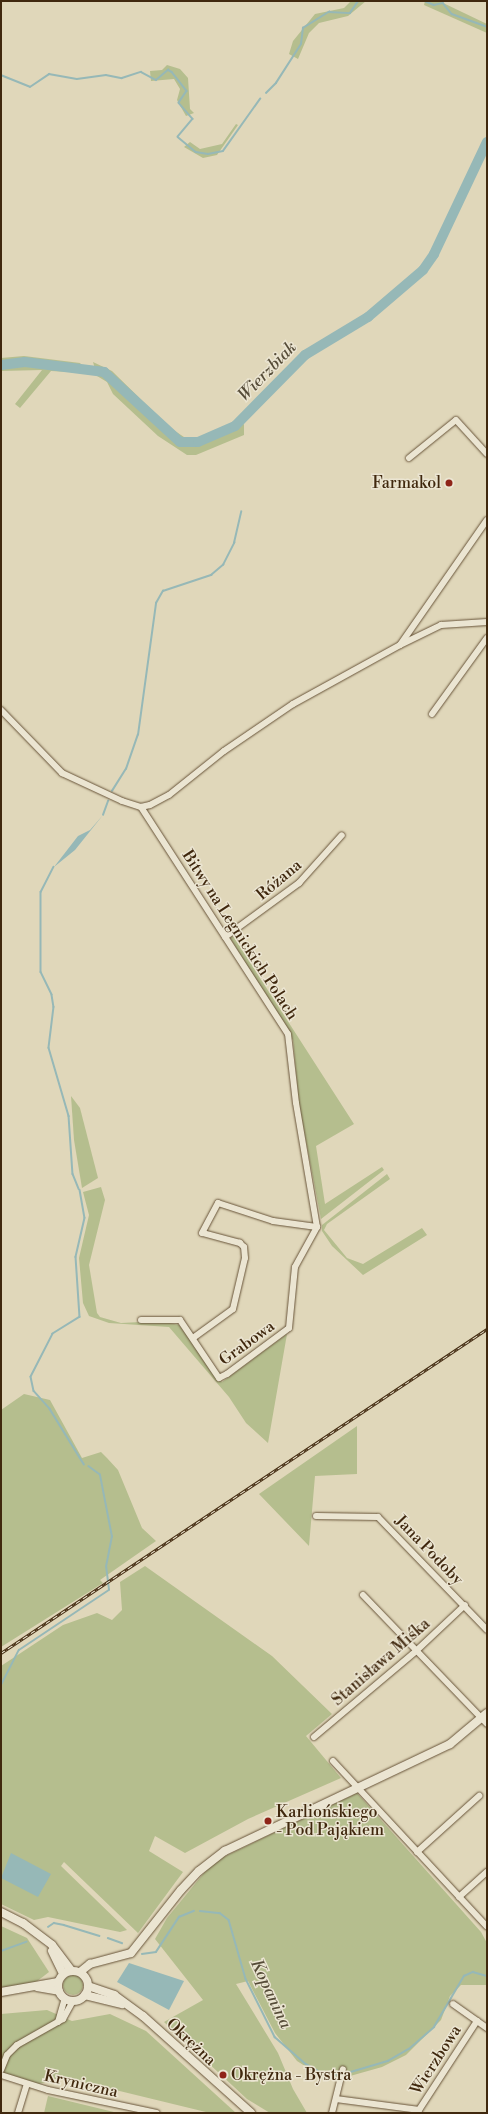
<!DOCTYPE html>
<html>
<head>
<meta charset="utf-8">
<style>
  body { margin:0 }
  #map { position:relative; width:488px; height:2114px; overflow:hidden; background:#e0d7ba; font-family:"Libre Bodoni",serif }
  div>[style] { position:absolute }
  .green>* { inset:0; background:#b5be8e }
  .round { border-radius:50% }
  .water>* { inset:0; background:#96b8b7 }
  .stream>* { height:1.5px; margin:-0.75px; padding:0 0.75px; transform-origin:0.75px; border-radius:0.75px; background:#96b8b7 }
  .river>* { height:10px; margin:-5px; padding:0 5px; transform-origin:5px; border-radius:5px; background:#96b8b7 }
  .roads { filter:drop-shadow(0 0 1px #685439) drop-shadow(0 0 1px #685439) }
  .minor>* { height:6px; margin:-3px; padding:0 3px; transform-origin:3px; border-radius:3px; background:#ebe5d2 }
  .tertiary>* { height:8px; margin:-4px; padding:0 4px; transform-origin:4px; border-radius:4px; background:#ebe5d2 }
  .tertiary>.ring { margin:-4px; padding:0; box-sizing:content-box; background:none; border:8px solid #ebe5d2; border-radius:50% }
  .rail>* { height:3px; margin-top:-1.5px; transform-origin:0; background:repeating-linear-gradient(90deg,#ebe5d2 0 4.5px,#40280e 0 9px); box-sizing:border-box; border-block:1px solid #40280e }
  .dots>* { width:11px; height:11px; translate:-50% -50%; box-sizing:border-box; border:2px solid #ebe5d2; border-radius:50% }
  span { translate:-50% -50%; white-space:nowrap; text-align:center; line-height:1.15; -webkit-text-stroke:3px #ebe5d2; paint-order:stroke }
  .poi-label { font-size:16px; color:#40280e }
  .right { translate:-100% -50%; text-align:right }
  .left { translate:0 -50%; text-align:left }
  .street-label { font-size:16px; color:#40280e }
  .water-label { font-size:17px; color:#564c38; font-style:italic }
  .frame { position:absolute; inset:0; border:2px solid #40280e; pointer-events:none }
</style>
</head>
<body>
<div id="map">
  <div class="green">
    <i style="clip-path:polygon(351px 1px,366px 1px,348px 16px,319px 23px,309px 33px,298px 59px,289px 54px,293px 41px,315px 14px,344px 8px)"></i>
    <i style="clip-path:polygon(425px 1px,439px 1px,487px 24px,487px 33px,424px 5px)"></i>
    <i style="clip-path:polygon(167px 65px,180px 69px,188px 78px,190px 109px,194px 113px,186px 116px,177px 100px,180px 89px,174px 79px,151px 81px,150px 71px,162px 70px)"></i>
    <i style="clip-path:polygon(236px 124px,238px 125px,217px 155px,203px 158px,184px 147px,190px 142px,200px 149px,222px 144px)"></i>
    <i style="clip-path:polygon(24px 356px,80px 363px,88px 373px,51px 371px,20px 408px,15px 404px,42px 370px,1px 371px,1px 358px)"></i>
    <i style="clip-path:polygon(93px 362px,112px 371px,169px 427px,190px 441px,244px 424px,244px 435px,196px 455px,187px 455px,158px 436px,113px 394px,107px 382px,97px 376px)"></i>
    <i style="clip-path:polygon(233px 936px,354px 1124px,316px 1146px,325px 1204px,382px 1167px,384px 1170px,321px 1219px,299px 1105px,293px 1040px,230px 938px)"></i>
    <i style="clip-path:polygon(71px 1096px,80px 1108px,98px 1178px,82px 1188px,74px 1140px)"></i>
    <i style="clip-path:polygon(387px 1174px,390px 1179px,327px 1224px,324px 1230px,347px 1258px,363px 1264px,422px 1228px,427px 1235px,363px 1275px,332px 1246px,322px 1231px,322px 1225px)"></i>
    <i style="clip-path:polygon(101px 1187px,105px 1200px,89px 1265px,97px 1313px,100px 1317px,121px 1323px,160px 1321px,179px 1325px,222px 1382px,287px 1334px,268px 1443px,246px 1423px,229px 1397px,169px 1327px,109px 1323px,89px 1316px,83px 1303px,79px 1258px,89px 1215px,83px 1192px)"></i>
    <i style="clip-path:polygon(24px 1394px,50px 1400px,82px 1458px,101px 1452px,107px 1458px,118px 1470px,142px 1528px,156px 1541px,100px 1580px,103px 1583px,1px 1647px,1px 1410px)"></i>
    <i style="clip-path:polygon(357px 1426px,357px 1474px,315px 1476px,309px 1546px,259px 1494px)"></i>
    <i style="clip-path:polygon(145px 1566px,272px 1656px,332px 1714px,306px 1736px,341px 1778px,248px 1819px,185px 1853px,155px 1836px,149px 1851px,183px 1872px,138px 1933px,64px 1862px,61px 1866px,127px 1930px,120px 1932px,48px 1917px,34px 1920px,1px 1904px,1px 1666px,63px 1625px,97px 1613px,112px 1620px,122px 1610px,120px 1582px)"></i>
    <i style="clip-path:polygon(357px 1793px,481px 1932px,487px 1943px,487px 1985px,461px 1985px,450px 1996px,441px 2020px,406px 2055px,382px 2067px,343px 2078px,319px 2075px,297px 2061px,275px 2033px,248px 1981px,236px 1984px,278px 2053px,293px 2089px,307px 2113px,270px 2113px,247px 2099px,164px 2022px,203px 2000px,155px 1939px,167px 1918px,213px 1862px)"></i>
    <i style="clip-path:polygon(1px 1926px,27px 1938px,49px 1972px,36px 1982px,1px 1988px)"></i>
    <i class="round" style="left:63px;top:1975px;width:20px;height:20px"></i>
    <i style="clip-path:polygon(47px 2010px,72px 2021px,110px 2014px,146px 2031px,236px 2113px,210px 2113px,62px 2077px,39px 2084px,1px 2074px,1px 2014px)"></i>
    <i style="clip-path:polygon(48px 2096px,118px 2113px,44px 2113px)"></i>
  </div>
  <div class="water">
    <i style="clip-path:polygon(103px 815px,75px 850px,54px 867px,78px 836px,90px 830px)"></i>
    <i style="clip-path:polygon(11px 1853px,51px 1874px,38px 1897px,1px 1878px)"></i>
    <i style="clip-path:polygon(129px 1963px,184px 1981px,169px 2010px,117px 1982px)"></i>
  </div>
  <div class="stream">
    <i style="left:425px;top:1px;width:10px;rotate:24deg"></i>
    <i style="left:434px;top:5px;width:9px;rotate:-13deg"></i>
    <i style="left:443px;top:3px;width:14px;rotate:51deg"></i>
    <i style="left:452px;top:14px;width:37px;rotate:20deg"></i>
    <i style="left:1px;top:75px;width:31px;rotate:22deg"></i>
    <i style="left:30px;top:87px;width:23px;rotate:-34deg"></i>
    <i style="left:49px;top:74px;width:28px;rotate:10deg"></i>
    <i style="left:77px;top:79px;width:29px;rotate:-8deg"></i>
    <i style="left:106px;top:75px;width:16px;rotate:11deg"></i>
    <i style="left:122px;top:78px;width:20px;rotate:-18deg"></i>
    <i style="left:141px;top:72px;width:17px;rotate:28deg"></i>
    <i style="left:156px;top:80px;width:16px;rotate:-40deg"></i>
    <i style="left:168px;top:70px;width:4px;rotate:27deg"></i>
    <i style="left:172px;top:72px;width:24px;rotate:52deg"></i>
    <i style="left:187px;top:91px;width:14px;rotate:124deg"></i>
    <i style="left:179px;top:103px;width:21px;rotate:49deg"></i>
    <i style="left:193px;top:119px;width:23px;rotate:130deg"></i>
    <i style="left:178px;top:137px;width:23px;rotate:40deg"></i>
    <i style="left:196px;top:152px;width:12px;rotate:9deg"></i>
    <i style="left:208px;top:154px;width:15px;rotate:-11deg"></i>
    <i style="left:223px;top:151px;width:64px;rotate:-54.6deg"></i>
    <i style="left:266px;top:93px;width:14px;rotate:-45deg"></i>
    <i style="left:276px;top:83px;width:46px;rotate:-57.3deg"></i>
    <i style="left:301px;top:44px;width:16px;rotate:-83deg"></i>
    <i style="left:303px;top:28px;width:31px;rotate:-32deg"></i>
    <i style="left:329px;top:12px;width:21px;rotate:3deg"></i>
    <i style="left:350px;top:13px;width:14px;rotate:-56deg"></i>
    <i style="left:112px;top:791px;width:26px;rotate:-58deg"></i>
    <i style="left:126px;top:769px;width:36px;rotate:-71deg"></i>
    <i style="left:138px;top:735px;width:133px;rotate:-82.2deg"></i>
    <i style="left:156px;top:603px;width:14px;rotate:-60deg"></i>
    <i style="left:163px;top:591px;width:51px;rotate:-18.4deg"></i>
    <i style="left:211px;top:575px;width:16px;rotate:-40deg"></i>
    <i style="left:223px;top:565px;width:25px;rotate:-63deg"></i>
    <i style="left:234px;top:543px;width:32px;rotate:-77deg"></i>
    <i style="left:103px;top:815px;width:15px;rotate:-70deg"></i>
    <i style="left:54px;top:867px;width:28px;rotate:117deg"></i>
    <i style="left:41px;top:892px;width:80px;rotate:90deg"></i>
    <i style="left:41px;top:972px;width:25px;rotate:64deg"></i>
    <i style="left:52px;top:995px;width:12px;rotate:81deg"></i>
    <i style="left:54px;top:1007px;width:41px;rotate:97deg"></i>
    <i style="left:49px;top:1048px;width:71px;rotate:73.6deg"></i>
    <i style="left:69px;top:1116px;width:58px;rotate:86.1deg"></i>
    <i style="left:73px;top:1174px;width:16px;rotate:68deg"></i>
    <i style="left:80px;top:1190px;width:28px;rotate:80deg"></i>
    <i style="left:85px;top:1218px;width:40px;rotate:103deg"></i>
    <i style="left:76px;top:1257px;width:60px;rotate:86.2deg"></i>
    <i style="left:80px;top:1317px;width:32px;rotate:148deg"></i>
    <i style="left:53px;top:1334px;width:48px;rotate:117.1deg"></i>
    <i style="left:31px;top:1377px;width:14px;rotate:78deg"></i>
    <i style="left:34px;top:1391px;width:24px;rotate:48deg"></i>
    <i style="left:50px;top:1409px;width:65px;rotate:58.3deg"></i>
    <i style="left:1px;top:1685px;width:39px;rotate:-63deg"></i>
    <i style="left:19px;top:1650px;width:108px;rotate:-33.7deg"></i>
    <i style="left:109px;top:1590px;width:23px;rotate:-97deg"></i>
    <i style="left:106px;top:1567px;width:31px;rotate:-79deg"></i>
    <i style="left:112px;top:1537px;width:63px;rotate:-101deg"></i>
    <i style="left:100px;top:1475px;width:14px;rotate:-144deg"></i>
    <i style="left:200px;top:1911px;width:20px;rotate:6deg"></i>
    <i style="left:220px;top:1913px;width:11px;rotate:38deg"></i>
    <i style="left:229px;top:1920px;width:61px;rotate:73.9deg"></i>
    <i style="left:246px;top:1979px;width:65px;rotate:63.4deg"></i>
    <i style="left:275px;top:2037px;width:41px;rotate:41.1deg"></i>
    <i style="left:306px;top:2064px;width:16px;rotate:30deg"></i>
    <i style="left:320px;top:2072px;width:19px;rotate:9deg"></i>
    <i style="left:48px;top:1927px;width:7px;rotate:-34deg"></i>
    <i style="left:54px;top:1923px;width:10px;rotate:11deg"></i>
    <i style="left:64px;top:1925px;width:37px;rotate:17deg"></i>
    <i style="left:108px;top:1938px;width:15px;rotate:20deg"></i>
    <i style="left:1px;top:1951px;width:27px;rotate:-20deg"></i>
    <i style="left:142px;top:1954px;width:14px;rotate:-8deg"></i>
    <i style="left:156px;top:1952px;width:42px;rotate:-56.7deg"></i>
    <i style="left:179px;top:1917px;width:16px;rotate:-22deg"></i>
    <i style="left:344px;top:2074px;width:46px;rotate:-16.5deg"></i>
    <i style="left:388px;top:2061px;width:24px;rotate:-30deg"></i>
    <i style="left:409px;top:2049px;width:33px;rotate:-41deg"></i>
    <i style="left:434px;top:2027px;width:59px;rotate:-59.5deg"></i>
    <i style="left:464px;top:1976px;width:10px;rotate:-24deg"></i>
    <i style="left:473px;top:1972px;width:15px;rotate:16deg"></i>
  </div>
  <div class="river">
    <i style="left:1px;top:365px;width:24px;rotate:-7deg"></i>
    <i style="left:25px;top:362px;width:80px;rotate:7.2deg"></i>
    <i style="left:104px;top:372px;width:103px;rotate:42.6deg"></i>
    <i style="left:180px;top:442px;width:18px"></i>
    <i style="left:198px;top:442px;width:40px;rotate:-23.4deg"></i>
    <i style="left:235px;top:426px;width:100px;rotate:-45.4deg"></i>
    <i style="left:305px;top:355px;width:74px;rotate:-31.1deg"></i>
    <i style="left:368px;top:317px;width:72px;rotate:-40.5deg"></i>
    <i style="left:423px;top:270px;width:19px;rotate:-55deg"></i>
    <i style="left:434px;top:254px;width:124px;rotate:-64.7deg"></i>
  </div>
  <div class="roads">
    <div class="minor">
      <i style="left:409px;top:458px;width:60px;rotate:-39deg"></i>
      <i style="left:456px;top:420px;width:46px;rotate:47.6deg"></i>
      <i style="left:400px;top:645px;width:152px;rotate:-55.2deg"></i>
      <i style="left:1px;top:710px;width:88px;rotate:45.9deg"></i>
      <i style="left:62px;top:773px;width:66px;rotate:25deg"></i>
      <i style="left:122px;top:801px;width:20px;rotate:18deg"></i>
      <i style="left:141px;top:807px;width:9px;rotate:-13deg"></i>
      <i style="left:150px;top:805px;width:21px;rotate:-28deg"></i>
      <i style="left:169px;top:795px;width:70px;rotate:-38.7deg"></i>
      <i style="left:224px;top:751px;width:83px;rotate:-34.3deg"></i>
      <i style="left:293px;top:704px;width:122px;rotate:-28.9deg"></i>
      <i style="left:400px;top:645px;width:46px;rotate:-26deg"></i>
      <i style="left:441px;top:625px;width:46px;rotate:-3.7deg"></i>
      <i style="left:432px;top:714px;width:94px;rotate:-54.1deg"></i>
      <i style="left:141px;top:807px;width:270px;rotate:57.1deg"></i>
      <i style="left:288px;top:1034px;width:69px;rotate:83.4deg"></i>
      <i style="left:296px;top:1103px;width:126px;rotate:80.4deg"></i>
      <i style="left:225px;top:937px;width:92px;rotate:-36.1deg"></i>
      <i style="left:299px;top:883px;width:64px;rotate:-48.1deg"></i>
      <i style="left:141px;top:1320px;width:39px"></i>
      <i style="left:180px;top:1320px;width:70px;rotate:56.1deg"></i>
      <i style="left:219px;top:1378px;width:9px;rotate:-27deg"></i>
      <i style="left:227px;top:1374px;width:77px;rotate:-36.6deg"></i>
      <i style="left:289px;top:1328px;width:61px;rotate:-84.4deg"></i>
      <i style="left:295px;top:1267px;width:46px;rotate:-61.2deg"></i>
      <i style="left:193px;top:1338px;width:49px;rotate:-35.9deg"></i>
      <i style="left:233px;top:1309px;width:52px;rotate:-76.8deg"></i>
      <i style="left:245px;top:1258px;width:11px;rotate:-95deg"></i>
      <i style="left:244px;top:1247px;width:6px;rotate:-135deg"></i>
      <i style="left:240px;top:1243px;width:39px;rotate:-165deg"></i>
      <i style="left:202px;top:1233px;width:34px;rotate:-62deg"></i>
      <i style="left:218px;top:1203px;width:58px;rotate:18.1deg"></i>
      <i style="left:273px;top:1221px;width:44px;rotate:7.8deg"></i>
      <i style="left:316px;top:1516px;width:62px;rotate:0.9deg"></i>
      <i style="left:378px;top:1517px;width:157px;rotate:46deg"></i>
      <i style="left:363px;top:1595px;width:179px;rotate:46.1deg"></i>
      <i style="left:314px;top:1737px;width:133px;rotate:-40.1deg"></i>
      <i style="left:416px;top:1651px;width:67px;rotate:-43.2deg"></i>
      <i style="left:333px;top:1761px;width:226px;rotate:47.1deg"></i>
      <i style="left:417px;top:1852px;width:84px;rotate:-42.1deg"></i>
      <i style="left:459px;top:1897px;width:38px;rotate:-42deg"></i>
      <i style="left:453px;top:2004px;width:42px;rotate:35.2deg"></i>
      <i style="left:58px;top:2022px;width:25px;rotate:-74deg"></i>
      <i style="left:1px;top:2070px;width:16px;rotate:-68deg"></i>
      <i style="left:7px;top:2055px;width:14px;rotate:-45deg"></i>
      <i style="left:17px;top:2045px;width:53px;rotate:-29.5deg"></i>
      <i style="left:63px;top:2019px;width:21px;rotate:-61deg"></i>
      <i style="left:1px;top:2075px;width:49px;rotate:17.7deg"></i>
      <i style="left:48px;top:2090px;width:111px;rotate:11.9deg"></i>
      <i style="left:336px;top:2099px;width:84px;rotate:7.5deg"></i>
      <i style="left:18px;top:2113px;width:30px;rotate:-73deg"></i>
      <i style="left:332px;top:2113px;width:45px;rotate:-76deg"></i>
      <i style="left:417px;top:2113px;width:110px;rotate:-56.9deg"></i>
    </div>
    <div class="tertiary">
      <i style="left:1px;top:1912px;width:25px;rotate:27deg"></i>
      <i style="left:23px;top:1923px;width:36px;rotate:37deg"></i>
      <i style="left:52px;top:1945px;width:31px;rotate:53deg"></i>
      <i style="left:52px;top:1951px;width:25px;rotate:64deg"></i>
      <i class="ring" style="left:58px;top:1971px;width:22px;height:22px"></i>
      <i style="left:80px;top:1972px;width:13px;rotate:-39deg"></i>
      <i style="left:90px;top:1964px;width:42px;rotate:-15deg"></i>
      <i style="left:131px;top:1953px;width:80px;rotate:-51.6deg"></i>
      <i style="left:181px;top:1890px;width:26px;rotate:-47deg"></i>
      <i style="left:199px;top:1871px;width:33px;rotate:-38deg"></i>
      <i style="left:225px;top:1851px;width:249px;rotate:-25.4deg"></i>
      <i style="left:450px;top:1744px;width:48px;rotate:-40deg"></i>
      <i style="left:88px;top:1986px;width:28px;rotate:19deg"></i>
      <i style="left:114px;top:1995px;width:36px;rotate:36deg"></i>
      <i style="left:143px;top:2016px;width:145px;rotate:41.9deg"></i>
      <i style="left:37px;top:1987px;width:22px;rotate:10deg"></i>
      <i style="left:1px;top:1992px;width:58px;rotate:-10deg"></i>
      <i style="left:85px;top:1995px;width:38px;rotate:14deg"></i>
    </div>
  </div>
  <div class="rail">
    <i style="left:1px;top:1653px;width:584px;rotate:-33.69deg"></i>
  </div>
  <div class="dots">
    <i style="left:449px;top:483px;background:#8f2418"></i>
    <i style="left:268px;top:1821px;background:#8f2418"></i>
    <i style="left:223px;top:2075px;background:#8f2418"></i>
  </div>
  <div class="poi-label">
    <span class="right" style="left:441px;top:483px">Farmakol</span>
    <span class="left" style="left:276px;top:1821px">Karliońskiego<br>- Pod Pająkiem</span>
    <span class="left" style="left:231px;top:2075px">Okrężna - Bystra</span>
  </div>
  <div class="street-label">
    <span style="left:279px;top:880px;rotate:-40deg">Różana</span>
    <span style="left:240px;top:935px;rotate:57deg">Bitwy na Legnickich Polach</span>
    <span style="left:247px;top:1343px;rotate:-36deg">Grabowa</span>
    <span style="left:429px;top:1550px;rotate:46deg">Jana Podoby</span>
    <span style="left:381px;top:1662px;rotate:-41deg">Stanisława Miśka</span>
    <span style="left:191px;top:2042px;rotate:43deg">Okrężna</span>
    <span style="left:436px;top:2060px;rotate:-57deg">Wierzbowa</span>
    <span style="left:81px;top:2084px;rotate:13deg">Kryniczna</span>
  </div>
  <div class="water-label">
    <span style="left:268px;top:372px;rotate:-46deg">Wierzbiak</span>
    <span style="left:270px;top:1994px;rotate:65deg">Kopanina</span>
  </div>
  <div class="frame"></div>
</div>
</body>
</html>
